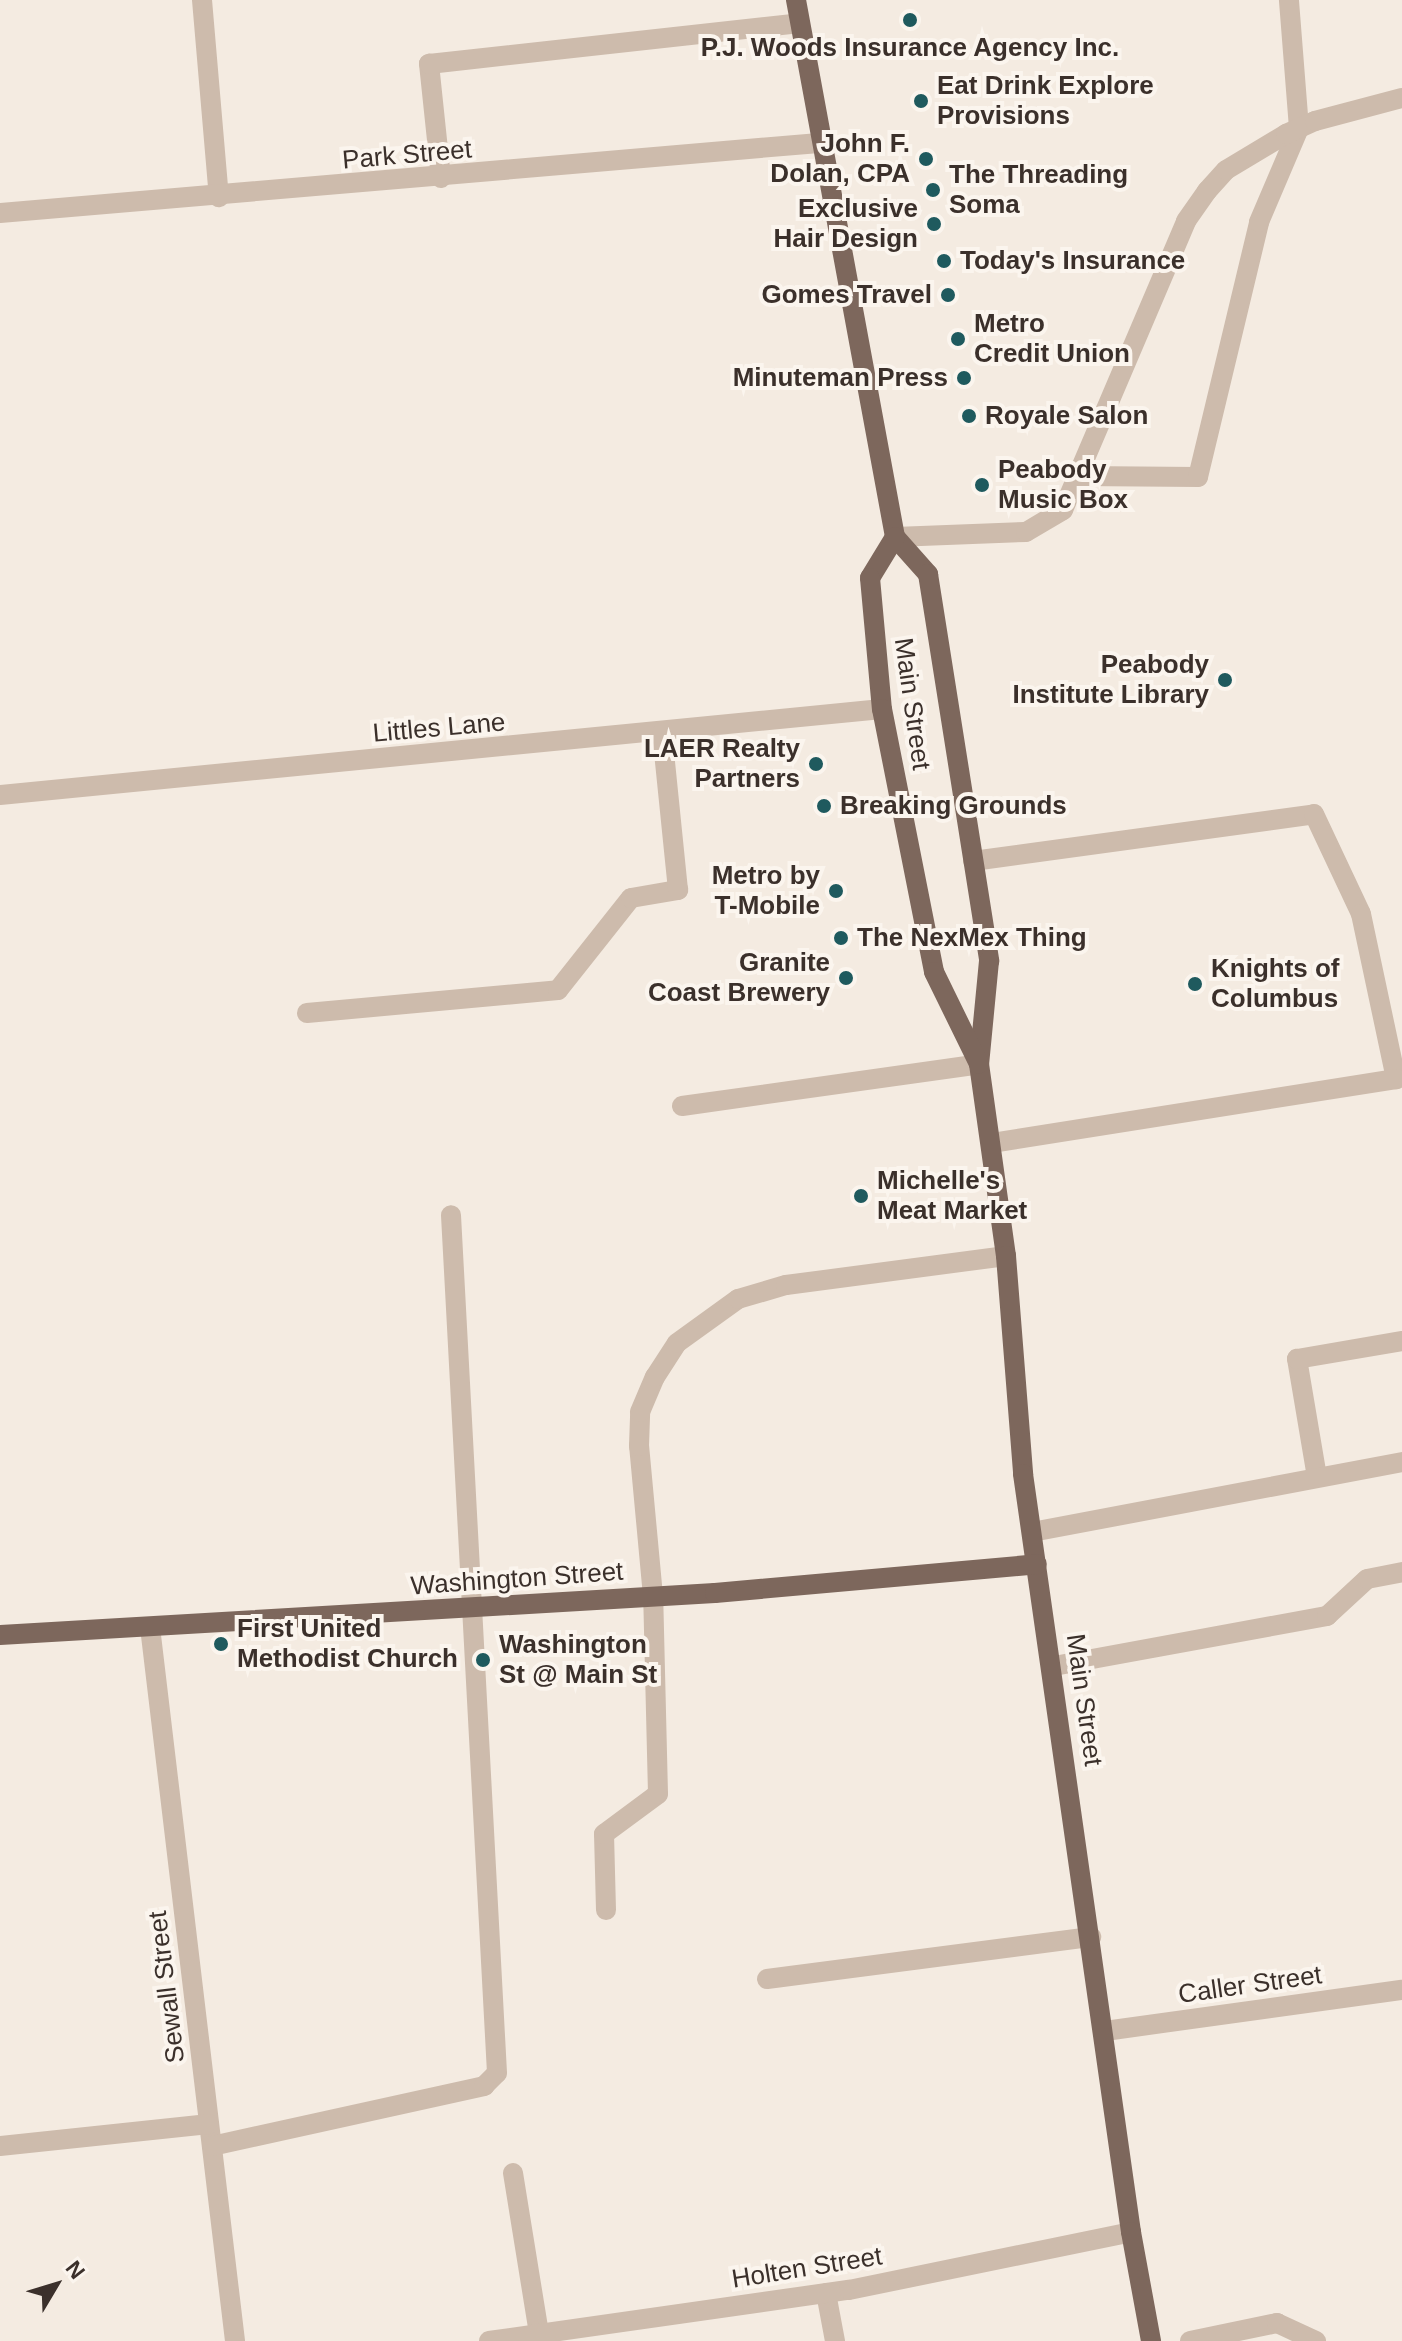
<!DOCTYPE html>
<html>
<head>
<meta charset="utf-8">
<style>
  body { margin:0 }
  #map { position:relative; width:1402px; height:2341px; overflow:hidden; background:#f4ebe1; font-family:Arial,sans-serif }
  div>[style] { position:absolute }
  .minor>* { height:20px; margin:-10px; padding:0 10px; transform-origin:10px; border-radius:10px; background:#cdbbac }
  .major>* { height:20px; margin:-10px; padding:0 10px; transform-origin:10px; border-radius:10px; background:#7d675c }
  .dots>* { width:22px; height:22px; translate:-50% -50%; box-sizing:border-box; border:4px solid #fbf5ee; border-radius:50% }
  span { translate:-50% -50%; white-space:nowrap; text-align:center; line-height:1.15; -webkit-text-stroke:8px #fbf5ee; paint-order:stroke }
  .poi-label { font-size:26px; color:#3b302b; font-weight:700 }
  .left { translate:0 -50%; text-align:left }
  .right { translate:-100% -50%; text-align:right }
  .street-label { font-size:26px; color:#3b302b }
  .north { position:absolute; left:16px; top:2245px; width:80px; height:80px; -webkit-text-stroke:6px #fbf5ee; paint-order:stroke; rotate:52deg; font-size:22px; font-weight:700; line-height:32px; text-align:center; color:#3b302b }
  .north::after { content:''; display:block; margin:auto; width:28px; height:36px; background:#3b302b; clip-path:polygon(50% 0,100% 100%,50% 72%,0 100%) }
</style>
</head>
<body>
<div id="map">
  <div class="minor">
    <i style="left:202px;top:0;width:198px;rotate:85.1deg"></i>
    <i style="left:441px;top:178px;width:115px;rotate:-96deg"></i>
    <i style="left:429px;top:64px;width:373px;rotate:-6.3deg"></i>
    <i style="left:0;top:213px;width:822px;rotate:-4.89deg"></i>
    <i style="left:1080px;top:476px;width:118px;rotate:0.5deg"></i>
    <i style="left:1198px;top:477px;width:262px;rotate:-76.5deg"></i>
    <i style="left:1259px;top:222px;width:102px;rotate:-66.9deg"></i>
    <i style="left:1299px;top:128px;width:128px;rotate:-94.5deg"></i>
    <i style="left:895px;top:537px;width:131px;rotate:-2.2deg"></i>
    <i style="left:1026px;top:532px;width:43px;rotate:-30.7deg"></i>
    <i style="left:1063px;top:510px;width:314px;rotate:-66.9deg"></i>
    <i style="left:1186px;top:221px;width:37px;rotate:-55deg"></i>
    <i style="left:1207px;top:191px;width:28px;rotate:-48deg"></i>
    <i style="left:1226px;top:170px;width:70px;rotate:-31deg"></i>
    <i style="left:1286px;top:134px;width:32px;rotate:-24deg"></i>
    <i style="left:1315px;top:121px;width:90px;rotate:-14.8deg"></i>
    <i style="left:0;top:795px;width:886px;rotate:-5.57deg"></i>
    <i style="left:973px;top:861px;width:344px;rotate:-7.8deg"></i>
    <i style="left:1314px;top:814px;width:110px;rotate:64.8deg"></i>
    <i style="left:1361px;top:914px;width:169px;rotate:78deg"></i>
    <i style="left:1396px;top:1079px;width:410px;rotate:171deg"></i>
    <i style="left:307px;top:1013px;width:252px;rotate:-5.2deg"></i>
    <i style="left:558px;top:990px;width:117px;rotate:-51.6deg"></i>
    <i style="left:631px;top:898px;width:48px;rotate:-9.7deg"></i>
    <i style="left:678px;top:890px;width:158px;rotate:-95.8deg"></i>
    <i style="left:682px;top:1106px;width:300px;rotate:-8deg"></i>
    <i style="left:1317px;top:1477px;width:120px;rotate:-99.6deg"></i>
    <i style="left:1297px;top:1359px;width:107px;rotate:-9.7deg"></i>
    <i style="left:1032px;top:1532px;width:377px;rotate:-10.7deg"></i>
    <i style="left:150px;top:1627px;width:719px;rotate:83.21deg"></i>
    <i style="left:1054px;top:1666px;width:278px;rotate:-10.4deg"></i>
    <i style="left:1327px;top:1616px;width:54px;rotate:-42.8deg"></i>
    <i style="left:1367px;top:1579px;width:36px;rotate:-11deg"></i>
    <i style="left:606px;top:1910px;width:76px;rotate:-91.5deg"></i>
    <i style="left:604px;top:1834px;width:67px;rotate:-36.5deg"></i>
    <i style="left:658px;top:1794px;width:198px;rotate:-91.4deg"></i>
    <i style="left:653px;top:1596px;width:151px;rotate:-95.3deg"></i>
    <i style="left:639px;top:1446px;width:34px;rotate:-88deg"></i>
    <i style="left:640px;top:1412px;width:38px;rotate:-67deg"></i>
    <i style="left:655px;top:1377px;width:40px;rotate:-57.1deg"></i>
    <i style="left:677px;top:1343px;width:75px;rotate:-35.8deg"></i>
    <i style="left:738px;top:1299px;width:50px;rotate:-16.3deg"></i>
    <i style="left:786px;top:1285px;width:222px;rotate:-7.5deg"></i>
    <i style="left:767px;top:1979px;width:327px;rotate:-7.4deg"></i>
    <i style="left:1105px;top:2031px;width:300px;rotate:-7.9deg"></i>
    <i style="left:0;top:2146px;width:210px;rotate:-6deg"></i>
    <i style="left:212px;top:2146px;width:279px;rotate:-12.4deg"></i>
    <i style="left:484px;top:2086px;width:18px;rotate:-45deg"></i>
    <i style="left:497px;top:2073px;width:859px;rotate:-93.07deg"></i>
    <i style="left:513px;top:2173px;width:163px;rotate:80.8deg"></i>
    <i style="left:826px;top:2293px;width:49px;rotate:79.4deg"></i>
    <i style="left:489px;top:2341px;width:364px;rotate:-8.1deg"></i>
    <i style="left:849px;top:2290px;width:288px;rotate:-11.6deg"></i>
    <i style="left:1190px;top:2341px;width:89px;rotate:-11.7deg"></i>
    <i style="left:1277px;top:2323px;width:43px;rotate:24.8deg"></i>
  </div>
  <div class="major">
    <i style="left:796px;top:0;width:546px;rotate:79.55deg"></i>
    <i style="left:895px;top:537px;width:50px;rotate:48.3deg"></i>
    <i style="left:928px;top:574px;width:392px;rotate:81deg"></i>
    <i style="left:989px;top:961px;width:103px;rotate:95.5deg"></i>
    <i style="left:979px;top:1064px;width:194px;rotate:82deg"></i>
    <i style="left:1006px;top:1256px;width:219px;rotate:85.5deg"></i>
    <i style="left:1023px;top:1474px;width:766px;rotate:81.89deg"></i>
    <i style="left:1131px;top:2232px;width:111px;rotate:79.6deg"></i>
    <i style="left:895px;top:537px;width:48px;rotate:121.4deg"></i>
    <i style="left:870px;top:578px;width:132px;rotate:84.8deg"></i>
    <i style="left:882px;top:709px;width:268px;rotate:78.8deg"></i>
    <i style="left:934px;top:972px;width:102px;rotate:63.9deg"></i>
    <i style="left:0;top:1635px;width:716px;rotate:-3.36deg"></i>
    <i style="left:715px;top:1593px;width:323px;rotate:-5.1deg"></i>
  </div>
  <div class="dots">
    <i style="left:910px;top:20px;background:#1f5a5e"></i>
    <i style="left:921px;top:101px;background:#1f5a5e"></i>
    <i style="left:926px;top:159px;background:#1f5a5e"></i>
    <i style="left:933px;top:190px;background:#1f5a5e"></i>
    <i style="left:934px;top:224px;background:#1f5a5e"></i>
    <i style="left:944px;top:261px;background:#1f5a5e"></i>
    <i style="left:948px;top:295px;background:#1f5a5e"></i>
    <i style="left:958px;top:339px;background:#1f5a5e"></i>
    <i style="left:964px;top:378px;background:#1f5a5e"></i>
    <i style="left:969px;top:416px;background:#1f5a5e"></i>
    <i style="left:982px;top:485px;background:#1f5a5e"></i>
    <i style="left:1225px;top:680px;background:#1f5a5e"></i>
    <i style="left:816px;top:764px;background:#1f5a5e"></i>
    <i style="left:824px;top:806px;background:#1f5a5e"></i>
    <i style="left:836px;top:891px;background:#1f5a5e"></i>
    <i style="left:841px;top:938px;background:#1f5a5e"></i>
    <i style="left:846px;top:978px;background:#1f5a5e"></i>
    <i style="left:1195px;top:984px;background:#1f5a5e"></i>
    <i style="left:861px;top:1196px;background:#1f5a5e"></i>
    <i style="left:221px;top:1644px;background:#1f5a5e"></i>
    <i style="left:483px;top:1660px;background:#1f5a5e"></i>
  </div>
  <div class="poi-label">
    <span style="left:910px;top:48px">P.J. Woods Insurance Agency Inc.</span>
    <span class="left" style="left:937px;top:101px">Eat Drink Explore<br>Provisions</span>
    <span class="right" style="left:910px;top:159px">John F.<br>Dolan, CPA</span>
    <span class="left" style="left:949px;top:190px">The Threading<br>Soma</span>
    <span class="right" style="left:918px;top:224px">Exclusive<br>Hair Design</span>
    <span class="left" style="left:960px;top:261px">Today's Insurance</span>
    <span class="right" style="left:932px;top:295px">Gomes Travel</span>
    <span class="left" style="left:974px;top:339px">Metro<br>Credit Union</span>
    <span class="right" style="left:948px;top:378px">Minuteman Press</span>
    <span class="left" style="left:985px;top:416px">Royale Salon</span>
    <span class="left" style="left:998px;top:485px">Peabody<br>Music Box</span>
    <span class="right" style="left:1209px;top:680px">Peabody<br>Institute Library</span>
    <span class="right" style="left:800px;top:764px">LAER Realty<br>Partners</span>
    <span class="left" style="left:840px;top:806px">Breaking Grounds</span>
    <span class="right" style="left:820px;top:891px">Metro by<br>T-Mobile</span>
    <span class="left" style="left:857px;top:938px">The NexMex Thing</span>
    <span class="right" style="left:830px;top:978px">Granite<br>Coast Brewery</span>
    <span class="left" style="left:1211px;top:984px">Knights of<br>Columbus</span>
    <span class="left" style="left:877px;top:1196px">Michelle's<br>Meat Market</span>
    <span class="left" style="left:237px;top:1644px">First United<br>Methodist Church</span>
    <span class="left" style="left:499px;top:1660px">Washington<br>St @ Main St</span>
  </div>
  <div class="street-label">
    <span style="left:407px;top:155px;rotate:-5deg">Park Street</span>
    <span style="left:912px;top:704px;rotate:82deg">Main Street</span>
    <span style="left:439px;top:728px;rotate:-5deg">Littles Lane</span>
    <span style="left:517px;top:1579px;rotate:-4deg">Washington Street</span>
    <span style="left:1084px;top:1700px;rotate:82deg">Main Street</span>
    <span style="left:1250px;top:1985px;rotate:-8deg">Caller Street</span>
    <span style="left:167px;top:1987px;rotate:-97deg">Sewall Street</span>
    <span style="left:807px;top:2268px;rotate:-9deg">Holten Street</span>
  </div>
  <div class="north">N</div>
</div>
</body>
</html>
